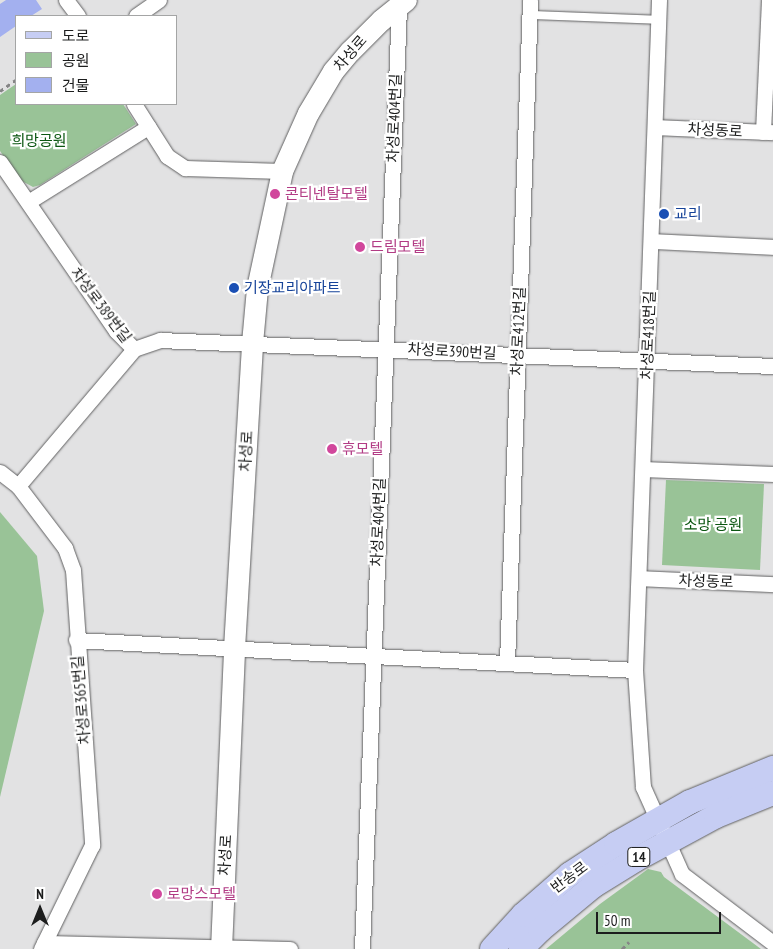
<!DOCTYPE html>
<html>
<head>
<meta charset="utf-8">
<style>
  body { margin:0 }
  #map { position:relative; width:773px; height:949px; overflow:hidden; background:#e2e2e3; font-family:"PT Sans Narrow","Noto Sans KR",sans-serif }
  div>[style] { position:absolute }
  .green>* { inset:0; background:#99c397 }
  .building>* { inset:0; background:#a3b0ef }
  .path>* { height:3px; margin-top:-1.5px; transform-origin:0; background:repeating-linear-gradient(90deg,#858586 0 4px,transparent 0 8px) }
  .roads { filter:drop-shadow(0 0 1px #606061) drop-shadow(0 0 1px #606061) }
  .lane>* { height:8px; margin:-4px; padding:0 4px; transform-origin:4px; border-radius:4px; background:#fff }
  .street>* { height:15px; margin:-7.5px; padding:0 7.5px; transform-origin:7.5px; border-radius:7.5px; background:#fff }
  .secondary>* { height:21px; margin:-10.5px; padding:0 10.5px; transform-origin:10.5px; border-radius:10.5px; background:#fff }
  .primary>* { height:24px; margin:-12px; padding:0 12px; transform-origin:12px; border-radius:12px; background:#c6cdf3 }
  .dots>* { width:14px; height:14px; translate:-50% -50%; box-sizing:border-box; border:2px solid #fff; border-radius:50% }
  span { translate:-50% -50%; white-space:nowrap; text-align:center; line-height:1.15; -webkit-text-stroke:4.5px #fff; paint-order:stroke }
  .shield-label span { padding:1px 4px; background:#fff; border:1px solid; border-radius:4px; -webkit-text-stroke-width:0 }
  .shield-label { font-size:14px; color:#1c1d1d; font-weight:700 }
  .street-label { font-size:15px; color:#1c1d1d }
  .park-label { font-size:15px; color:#0b5611 }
  .hotel-label { font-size:15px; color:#b23c85 }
  .left { translate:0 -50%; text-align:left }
  .transit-label { font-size:15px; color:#164399 }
  .legend { position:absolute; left:15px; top:15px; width:162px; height:90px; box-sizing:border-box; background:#fff; border:1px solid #a4a5a5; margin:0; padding:6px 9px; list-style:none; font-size:15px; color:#1c1d1d }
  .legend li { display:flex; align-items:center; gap:10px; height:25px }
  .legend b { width:25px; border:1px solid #a4a5a5 }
  .north { position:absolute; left:15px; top:884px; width:50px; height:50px; -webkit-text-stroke:4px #fff; paint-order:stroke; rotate:0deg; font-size:14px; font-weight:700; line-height:20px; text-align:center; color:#1c1d1d }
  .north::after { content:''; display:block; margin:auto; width:18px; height:22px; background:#1c1d1d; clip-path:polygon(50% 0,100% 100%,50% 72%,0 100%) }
  .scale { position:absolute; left:596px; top:912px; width:125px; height:22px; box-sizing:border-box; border:2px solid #1c1d1d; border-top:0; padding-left:6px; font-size:15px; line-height:18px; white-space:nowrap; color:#1c1d1d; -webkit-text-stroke:4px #fff; paint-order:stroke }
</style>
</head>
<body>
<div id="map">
  <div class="green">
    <i style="clip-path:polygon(16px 84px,16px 104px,123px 104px,136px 124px,40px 185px,33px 187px,20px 180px,0 151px,0 95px)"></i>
    <i style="clip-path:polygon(666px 480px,764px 484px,760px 570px,662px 565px)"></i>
    <i style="clip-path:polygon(0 512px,37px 556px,44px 611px,0 797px)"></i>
    <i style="clip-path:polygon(648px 869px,661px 872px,664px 877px,761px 949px,546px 949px,600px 904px)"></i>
  </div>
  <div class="building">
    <i style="clip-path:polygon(6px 0,36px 0,42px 9px,31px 16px,16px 16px,16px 26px,0 37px,0 4px)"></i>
  </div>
  <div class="path">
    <i style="left:0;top:91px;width:19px;rotate:-35deg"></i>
    <i style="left:622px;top:949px;width:10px;rotate:-45deg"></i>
  </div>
  <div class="roads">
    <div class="lane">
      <i style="left:530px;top:15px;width:129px;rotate:2.2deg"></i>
    </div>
    <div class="street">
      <i style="left:66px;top:0;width:20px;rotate:53deg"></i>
      <i style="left:659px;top:0;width:670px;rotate:92.05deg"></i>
      <i style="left:635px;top:670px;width:117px;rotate:86.1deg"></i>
      <i style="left:643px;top:787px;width:95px;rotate:65.9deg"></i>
      <i style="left:682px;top:874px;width:114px;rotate:37.2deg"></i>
      <i style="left:136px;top:16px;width:28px;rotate:-35deg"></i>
      <i style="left:134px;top:104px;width:62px;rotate:57.6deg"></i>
      <i style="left:167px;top:156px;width:22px;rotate:34deg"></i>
      <i style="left:185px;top:168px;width:97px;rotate:1.8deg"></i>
      <i style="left:656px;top:127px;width:116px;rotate:2.5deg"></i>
      <i style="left:763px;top:132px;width:132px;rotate:-87.4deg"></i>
      <i style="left:0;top:162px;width:205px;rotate:55.5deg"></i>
      <i style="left:116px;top:331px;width:25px;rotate:45deg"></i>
      <i style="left:28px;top:202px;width:142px;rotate:-32deg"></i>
      <i style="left:652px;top:241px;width:121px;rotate:2.8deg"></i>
      <i style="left:643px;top:469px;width:130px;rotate:2.2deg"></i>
      <i style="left:0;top:472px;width:23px;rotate:38deg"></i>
      <i style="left:18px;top:486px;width:78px;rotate:52.8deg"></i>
      <i style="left:65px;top:548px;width:23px;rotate:70deg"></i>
      <i style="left:73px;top:570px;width:276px;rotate:86deg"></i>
      <i style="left:92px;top:845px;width:116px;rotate:116.1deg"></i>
      <i style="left:18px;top:486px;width:180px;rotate:-49.7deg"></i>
      <i style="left:134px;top:349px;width:28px;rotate:-19deg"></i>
      <i style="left:160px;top:340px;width:614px;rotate:2.43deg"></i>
      <i style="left:639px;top:578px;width:134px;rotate:2.6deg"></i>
      <i style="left:76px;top:640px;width:560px;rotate:3.07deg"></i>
      <i style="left:507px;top:663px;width:663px;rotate:-88.01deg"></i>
      <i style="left:44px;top:943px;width:246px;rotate:1.4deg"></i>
      <i style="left:362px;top:949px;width:944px;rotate:-87.75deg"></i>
    </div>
    <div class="secondary">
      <i style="left:221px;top:949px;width:301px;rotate:-87.5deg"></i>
      <i style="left:234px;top:648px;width:306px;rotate:-86.6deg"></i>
      <i style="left:252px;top:343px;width:55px;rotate:-84.8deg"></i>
      <i style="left:257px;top:288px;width:120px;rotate:-77.9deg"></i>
      <i style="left:282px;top:171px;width:64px;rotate:-65.9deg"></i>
      <i style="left:308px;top:113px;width:49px;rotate:-59.2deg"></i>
      <i style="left:333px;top:71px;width:26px;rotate:-50deg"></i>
      <i style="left:350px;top:51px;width:44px;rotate:-45deg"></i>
      <i style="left:381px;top:20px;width:32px;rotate:-39deg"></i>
    </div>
    <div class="primary">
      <i style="left:492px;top:949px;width:46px;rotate:-47.6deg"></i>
      <i style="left:523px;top:915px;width:62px;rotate:-41.1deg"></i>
      <i style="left:570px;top:874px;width:55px;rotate:-33.1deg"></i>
      <i style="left:616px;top:844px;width:85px;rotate:-29.6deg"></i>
      <i style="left:690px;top:802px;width:90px;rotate:-22.3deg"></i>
      <i style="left:521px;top:949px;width:27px;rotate:-45deg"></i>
      <i style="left:540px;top:930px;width:69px;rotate:-39.7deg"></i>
      <i style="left:593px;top:886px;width:49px;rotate:-31.8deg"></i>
      <i style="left:635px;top:860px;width:92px;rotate:-28.5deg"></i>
      <i style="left:716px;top:816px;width:61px;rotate:-22deg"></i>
    </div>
  </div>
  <div class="dots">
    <i style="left:275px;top:194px;background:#d1479c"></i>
    <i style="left:664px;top:214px;background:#1a4fb4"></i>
    <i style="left:360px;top:247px;background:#d1479c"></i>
    <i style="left:234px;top:288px;background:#1a4fb4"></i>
    <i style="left:332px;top:449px;background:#d1479c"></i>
    <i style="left:157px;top:894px;background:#d1479c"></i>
  </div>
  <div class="shield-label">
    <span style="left:639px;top:857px">14</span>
  </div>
  <div class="street-label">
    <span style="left:350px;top:53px;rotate:-49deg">차성로</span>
    <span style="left:394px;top:118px;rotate:-88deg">차성로404번길</span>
    <span style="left:715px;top:130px;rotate:3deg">차성동로</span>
    <span style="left:101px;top:305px;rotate:53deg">차성로389번길</span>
    <span style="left:518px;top:331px;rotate:-88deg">차성로412번길</span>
    <span style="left:648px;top:335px;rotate:-88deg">차성로418번길</span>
    <span style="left:452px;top:351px;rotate:3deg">차성로390번길</span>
    <span style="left:246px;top:451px;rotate:-87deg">차성로</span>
    <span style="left:378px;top:522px;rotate:-88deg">차성로404번길</span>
    <span style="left:706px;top:581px;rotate:2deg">차성동로</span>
    <span style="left:81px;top:700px;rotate:-95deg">차성로365번길</span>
    <span style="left:225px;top:855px;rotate:-87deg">차성로</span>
    <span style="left:569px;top:877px;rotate:-37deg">반송로</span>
  </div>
  <div class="park-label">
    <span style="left:39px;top:141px">희망공원</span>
    <span style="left:713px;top:525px">소망 공원</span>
  </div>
  <div class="hotel-label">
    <span class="left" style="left:285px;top:194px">콘티넨탈모텔</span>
    <span class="left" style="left:370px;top:247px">드림모텔</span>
    <span class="left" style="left:342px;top:449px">휴모텔</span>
    <span class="left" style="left:167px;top:894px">로망스모텔</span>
  </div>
  <div class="transit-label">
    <span class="left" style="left:674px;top:214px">교리</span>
    <span class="left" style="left:244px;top:288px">기장교리아파트</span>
  </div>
  <ul class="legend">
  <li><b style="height:6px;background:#c6cdf3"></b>도로</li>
  <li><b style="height:14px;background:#99c397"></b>공원</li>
  <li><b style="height:14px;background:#a3b0ef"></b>건물</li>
  </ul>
  <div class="north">N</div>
  <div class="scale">50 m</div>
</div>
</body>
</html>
